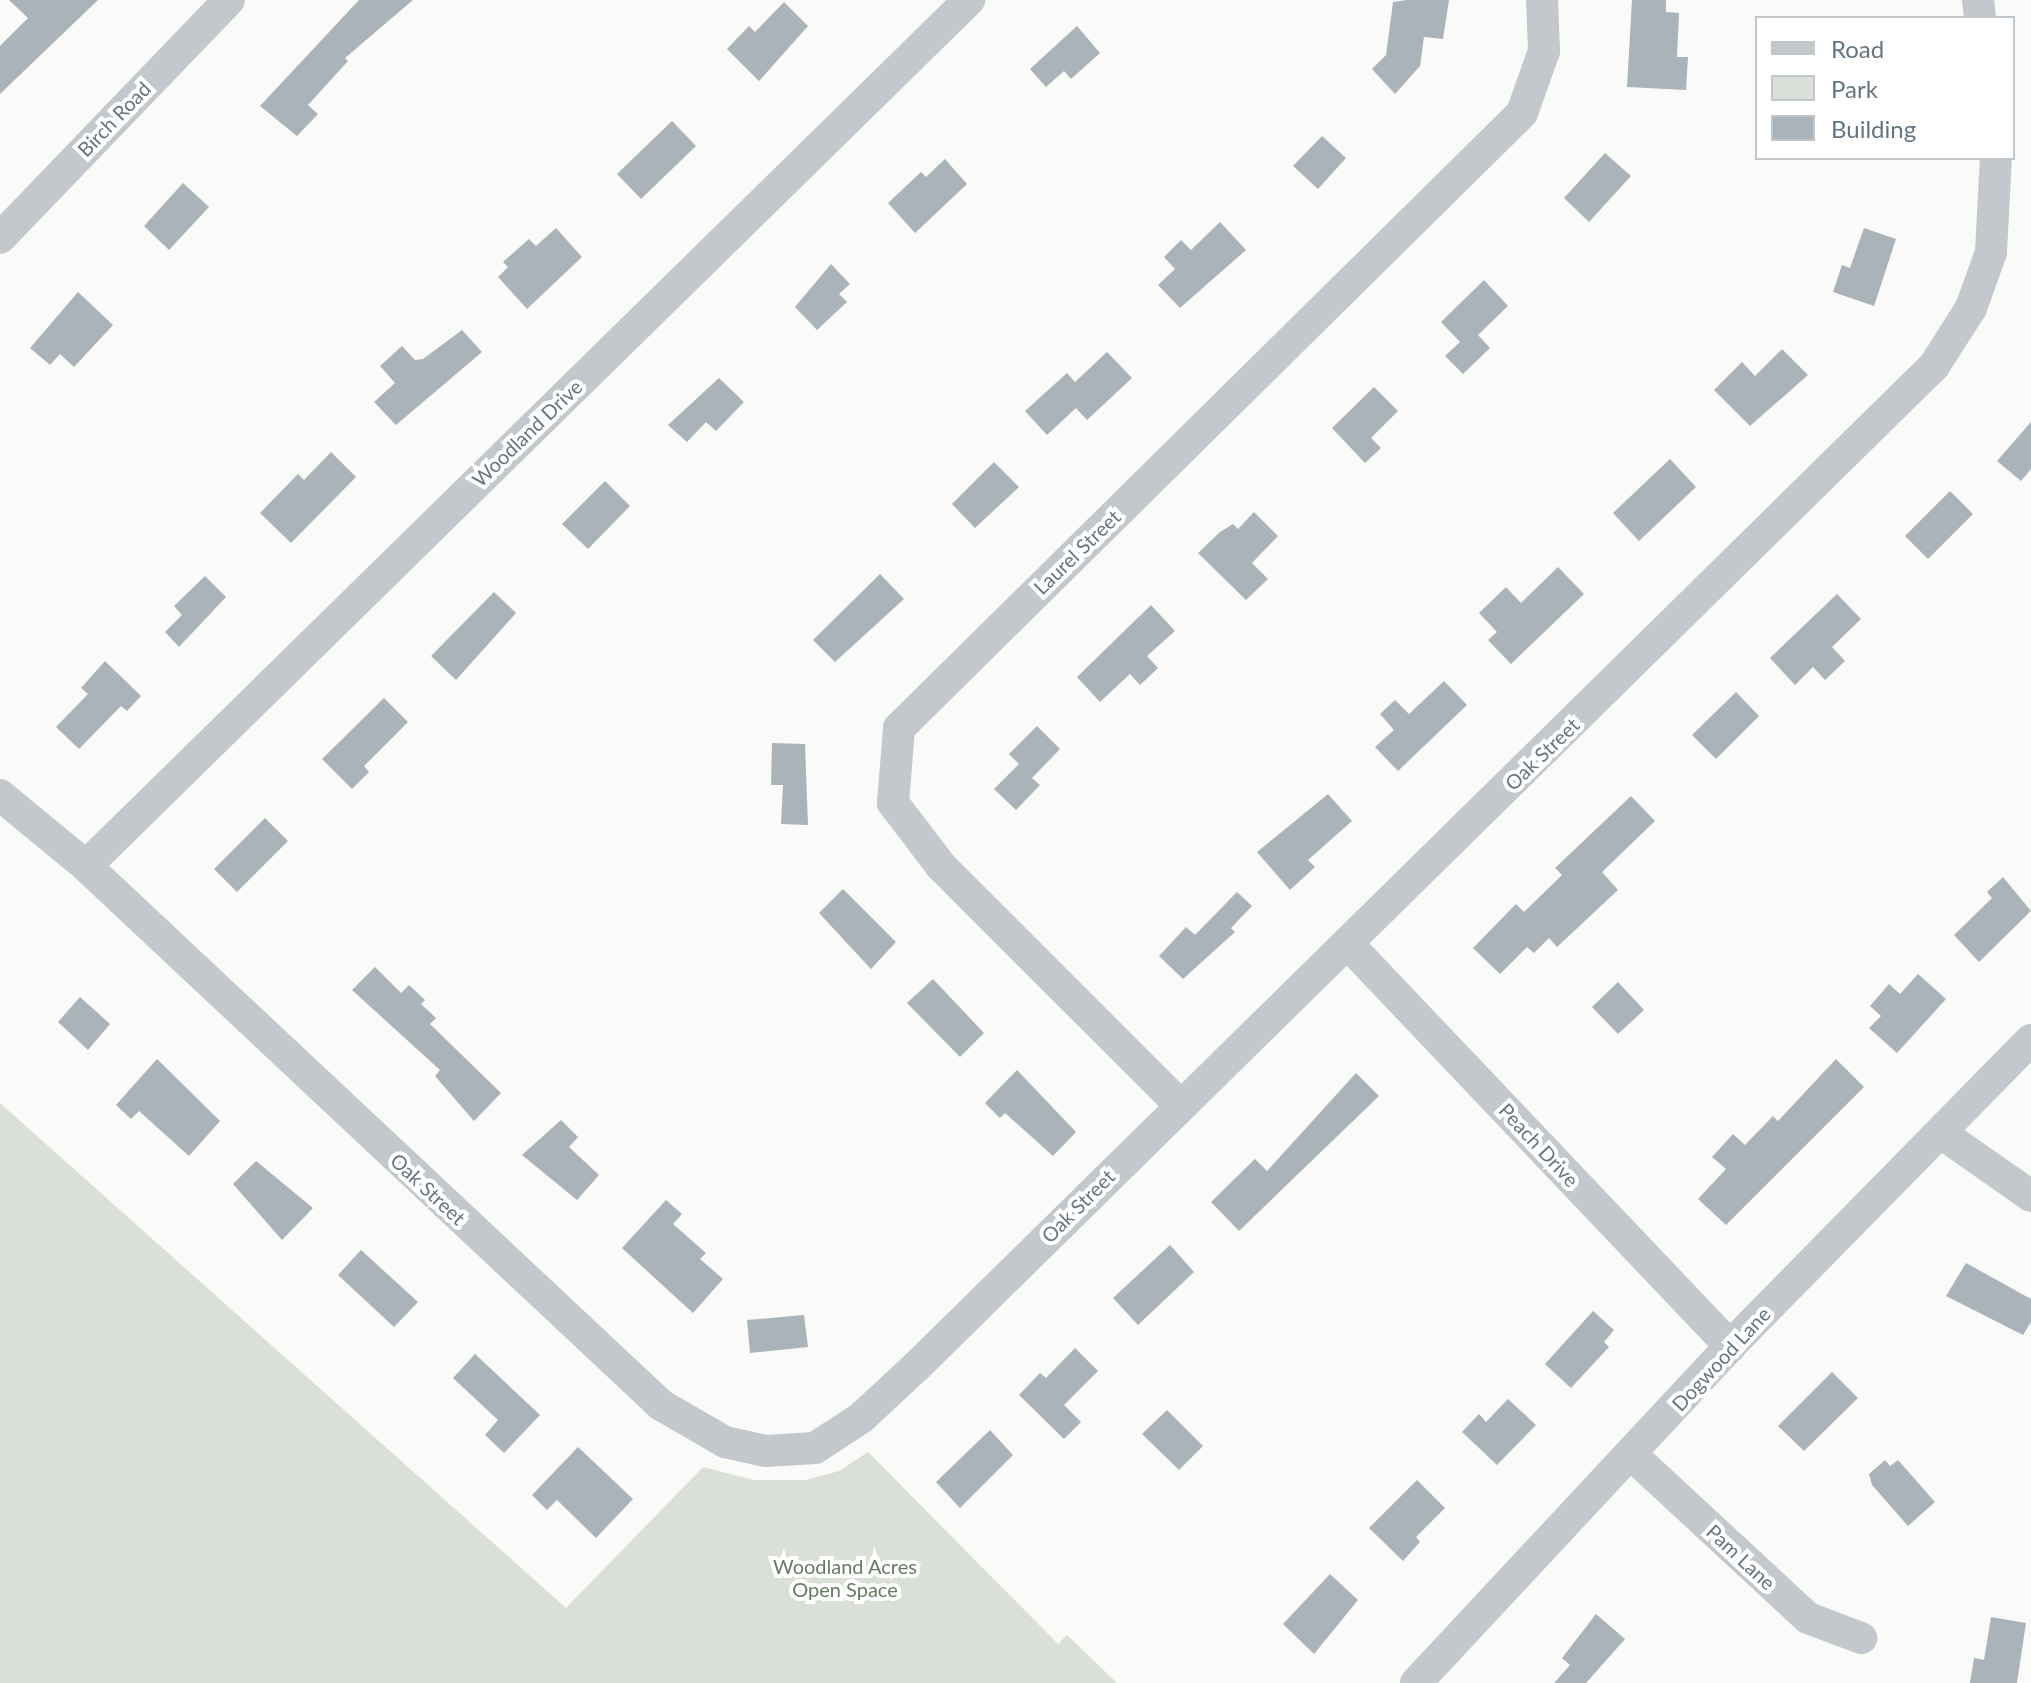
<!DOCTYPE html>
<html>
<head>
<meta charset="utf-8">
<style>
  body { margin:0 }
  #map { position:relative; width:2031px; height:1683px; overflow:hidden; background:#fafaf8; font-family:Lato,sans-serif }
  div>[style] { position:absolute }
  .green>* { inset:0; background:#dadfd7 }
  .building>* { inset:0; background:#aab3b9 }
  .street>* { height:32px; margin:-16px; padding:0 16px; transform-origin:16px; border-radius:16px; background:#c3c8cc }
  span { translate:-50% -50%; white-space:nowrap; text-align:center; line-height:1.15; -webkit-text-stroke:8px #fff; paint-order:stroke }
  .street-label { font-size:20px; color:#657683 }
  .park-label { font-size:20px; color:#687a64 }
  .legend { position:absolute; left:1755px; top:16px; width:260px; height:144px; box-sizing:border-box; background:#fff; border:2px solid #c1c8cd; margin:0; padding:10px 14px; list-style:none; font-size:24px; color:#657683 }
  .legend li { display:flex; align-items:center; gap:16px; height:40px }
  .legend b { width:40px; border:2px solid #c1c8cd }
</style>
</head>
<body>
<div id="map">
  <div class="green">
    <i style="clip-path:polygon(0 1103px,566px 1608px,703px 1467px,754px 1480px,806px 1480px,839px 1471px,868px 1452px,1058px 1644px,1067px 1635px,1117px 1683px,0 1683px)"></i>
  </div>
  <div class="building">
    <i style="clip-path:polygon(9px 0,98px 0,0 94px,0 46px,28px 18px)"></i>
    <i style="clip-path:polygon(359px 0,413px 0,345px 58px,348px 61px,308px 105px,318px 114px,297px 136px,260px 106px)"></i>
    <i style="clip-path:polygon(1407px 0,1449px 0,1443px 39px,1424px 37px,1420px 66px,1395px 94px,1372px 69px,1386px 55px,1393px 2px)"></i>
    <i style="clip-path:polygon(1632px 0,1666px 0,1666px 12px,1679px 13px,1677px 57px,1688px 57px,1686px 90px,1627px 87px)"></i>
    <i style="clip-path:polygon(784px 2px,808px 26px,759px 81px,727px 49px,749px 26px,755px 32px)"></i>
    <i style="clip-path:polygon(1077px 26px,1100px 53px,1071px 79px,1064px 71px,1046px 87px,1030px 69px)"></i>
    <i style="clip-path:polygon(672px 121px,696px 146px,641px 199px,617px 174px)"></i>
    <i style="clip-path:polygon(1322px 136px,1346px 158px,1318px 189px,1293px 166px)"></i>
    <i style="clip-path:polygon(1605px 153px,1631px 176px,1589px 222px,1564px 198px)"></i>
    <i style="clip-path:polygon(945px 159px,967px 184px,915px 233px,888px 203px,921px 172px,926px 177px)"></i>
    <i style="clip-path:polygon(183px 183px,209px 207px,169px 250px,144px 226px)"></i>
    <i style="clip-path:polygon(1220px 222px,1246px 250px,1180px 308px,1158px 285px,1175px 269px,1164px 257px,1181px 240px,1191px 250px)"></i>
    <i style="clip-path:polygon(556px 228px,582px 257px,527px 309px,498px 277px,508px 267px,503px 262px,529px 239px,536px 246px)"></i>
    <i style="clip-path:polygon(1864px 228px,1896px 239px,1874px 306px,1833px 292px,1842px 265px,1850px 268px)"></i>
    <i style="clip-path:polygon(831px 264px,850px 284px,839px 294px,847px 302px,817px 330px,795px 307px)"></i>
    <i style="clip-path:polygon(1484px 280px,1508px 306px,1478px 335px,1490px 348px,1463px 374px,1445px 356px,1460px 342px,1441px 322px)"></i>
    <i style="clip-path:polygon(78px 292px,113px 325px,74px 367px,60px 354px,50px 365px,30px 348px)"></i>
    <i style="clip-path:polygon(462px 330px,482px 352px,396px 425px,374px 402px,395px 383px,380px 366px,402px 346px,415px 360px,423px 359px)"></i>
    <i style="clip-path:polygon(1782px 349px,1808px 375px,1750px 426px,1714px 390px,1742px 362px,1755px 376px)"></i>
    <i style="clip-path:polygon(1107px 352px,1132px 378px,1087px 420px,1076px 408px,1047px 435px,1025px 411px,1067px 373px,1075px 382px)"></i>
    <i style="clip-path:polygon(719px 378px,744px 402px,716px 431px,706px 422px,687px 442px,668px 425px)"></i>
    <i style="clip-path:polygon(1374px 387px,1398px 411px,1371px 438px,1381px 448px,1365px 463px,1332px 428px)"></i>
    <i style="clip-path:polygon(2031px 422px,2031px 469px,2021px 481px,1997px 461px)"></i>
    <i style="clip-path:polygon(331px 452px,356px 477px,291px 543px,260px 513px,298px 474px,304px 480px)"></i>
    <i style="clip-path:polygon(1670px 459px,1696px 487px,1639px 541px,1613px 513px)"></i>
    <i style="clip-path:polygon(994px 462px,1019px 487px,975px 528px,952px 504px)"></i>
    <i style="clip-path:polygon(605px 481px,630px 506px,588px 549px,562px 524px)"></i>
    <i style="clip-path:polygon(1950px 491px,1973px 514px,1928px 559px,1905px 536px)"></i>
    <i style="clip-path:polygon(1254px 512px,1278px 536px,1252px 563px,1268px 579px,1246px 600px,1198px 553px,1220px 532px,1233px 524px,1238px 529px)"></i>
    <i style="clip-path:polygon(1558px 567px,1584px 594px,1511px 664px,1488px 640px,1497px 632px,1479px 613px,1506px 587px,1521px 603px)"></i>
    <i style="clip-path:polygon(880px 574px,904px 599px,835px 662px,813px 640px)"></i>
    <i style="clip-path:polygon(205px 576px,226px 597px,179px 647px,165px 632px,182px 615px,174px 606px)"></i>
    <i style="clip-path:polygon(494px 592px,516px 613px,456px 680px,431px 656px)"></i>
    <i style="clip-path:polygon(1837px 594px,1861px 619px,1832px 647px,1845px 661px,1825px 680px,1813px 667px,1795px 685px,1770px 658px)"></i>
    <i style="clip-path:polygon(1151px 605px,1175px 631px,1147px 656px,1158px 668px,1140px 685px,1130px 674px,1100px 702px,1077px 677px)"></i>
    <i style="clip-path:polygon(105px 661px,141px 696px,127px 711px,121px 706px,79px 749px,56px 727px,88px 694px,81px 688px)"></i>
    <i style="clip-path:polygon(1444px 681px,1467px 705px,1398px 771px,1375px 747px,1394px 730px,1380px 714px,1395px 700px,1409px 714px)"></i>
    <i style="clip-path:polygon(1736px 692px,1759px 716px,1716px 759px,1692px 735px)"></i>
    <i style="clip-path:polygon(384px 698px,408px 722px,364px 766px,369px 772px,352px 789px,322px 759px)"></i>
    <i style="clip-path:polygon(1037px 726px,1060px 749px,1032px 778px,1040px 785px,1016px 810px,994px 789px,1019px 764px,1009px 754px)"></i>
    <i style="clip-path:polygon(772px 743px,805px 744px,808px 825px,781px 824px,783px 785px,771px 785px)"></i>
    <i style="clip-path:polygon(1328px 794px,1352px 821px,1308px 860px,1315px 867px,1290px 890px,1257px 852px)"></i>
    <i style="clip-path:polygon(1631px 796px,1655px 821px,1602px 872px,1618px 890px,1557px 947px,1549px 938px,1534px 953px,1527px 947px,1500px 974px,1473px 948px,1516px 904px,1524px 912px,1562px 875px,1555px 868px)"></i>
    <i style="clip-path:polygon(265px 818px,288px 841px,237px 892px,214px 869px)"></i>
    <i style="clip-path:polygon(2003px 877px,2031px 911px,1979px 962px,1954px 935px,1992px 898px,1987px 892px)"></i>
    <i style="clip-path:polygon(843px 889px,896px 942px,871px 969px,819px 913px)"></i>
    <i style="clip-path:polygon(1237px 892px,1252px 906px,1231px 928px,1235px 932px,1183px 979px,1159px 956px,1186px 927px,1195px 935px)"></i>
    <i style="clip-path:polygon(375px 967px,401px 993px,409px 985px,425px 1000px,421px 1004px,436px 1018px,430px 1024px,501px 1093px,474px 1121px,435px 1076px,440px 1070px,352px 990px)"></i>
    <i style="clip-path:polygon(1918px 974px,1946px 999px,1897px 1053px,1869px 1028px,1881px 1016px,1870px 1006px,1889px 984px,1900px 994px)"></i>
    <i style="clip-path:polygon(933px 979px,984px 1033px,960px 1057px,907px 1003px)"></i>
    <i style="clip-path:polygon(1618px 982px,1644px 1010px,1618px 1034px,1592px 1007px)"></i>
    <i style="clip-path:polygon(80px 997px,110px 1024px,88px 1050px,58px 1022px)"></i>
    <i style="clip-path:polygon(157px 1059px,220px 1121px,189px 1156px,139px 1111px,131px 1119px,116px 1105px)"></i>
    <i style="clip-path:polygon(1836px 1059px,1864px 1087px,1726px 1225px,1698px 1199px,1726px 1169px,1712px 1157px,1733px 1134px,1745px 1145px,1773px 1116px,1778px 1121px)"></i>
    <i style="clip-path:polygon(1017px 1070px,1076px 1132px,1053px 1156px,1005px 1113px,1000px 1118px,985px 1103px)"></i>
    <i style="clip-path:polygon(1356px 1073px,1379px 1096px,1239px 1231px,1211px 1202px,1255px 1159px,1267px 1171px)"></i>
    <i style="clip-path:polygon(561px 1120px,578px 1137px,569px 1147px,599px 1175px,577px 1200px,522px 1155px)"></i>
    <i style="clip-path:polygon(256px 1161px,313px 1208px,282px 1240px,233px 1184px)"></i>
    <i style="clip-path:polygon(666px 1200px,682px 1214px,673px 1224px,706px 1253px,700px 1259px,723px 1279px,693px 1313px,622px 1248px)"></i>
    <i style="clip-path:polygon(1170px 1245px,1194px 1272px,1138px 1325px,1113px 1298px)"></i>
    <i style="clip-path:polygon(361px 1250px,418px 1302px,394px 1327px,338px 1275px)"></i>
    <i style="clip-path:polygon(1966px 1263px,2031px 1299px,2031px 1322px,2023px 1335px,1946px 1296px)"></i>
    <i style="clip-path:polygon(1593px 1311px,1614px 1330px,1604px 1342px,1609px 1347px,1571px 1388px,1545px 1364px)"></i>
    <i style="clip-path:polygon(804px 1315px,808px 1347px,750px 1353px,747px 1320px)"></i>
    <i style="clip-path:polygon(1075px 1348px,1098px 1371px,1064px 1405px,1081px 1422px,1064px 1439px,1019px 1395px,1040px 1373px,1046px 1378px)"></i>
    <i style="clip-path:polygon(475px 1354px,540px 1415px,504px 1453px,485px 1435px,498px 1420px,453px 1378px)"></i>
    <i style="clip-path:polygon(1832px 1372px,1858px 1398px,1804px 1451px,1778px 1426px)"></i>
    <i style="clip-path:polygon(1508px 1399px,1536px 1425px,1497px 1465px,1462px 1432px,1479px 1414px,1486px 1422px)"></i>
    <i style="clip-path:polygon(1167px 1410px,1203px 1446px,1179px 1470px,1142px 1434px)"></i>
    <i style="clip-path:polygon(990px 1430px,1013px 1455px,960px 1508px,936px 1482px)"></i>
    <i style="clip-path:polygon(578px 1447px,633px 1499px,596px 1538px,557px 1500px,547px 1510px,532px 1495px)"></i>
    <i style="clip-path:polygon(1885px 1460px,1890px 1466px,1898px 1460px,1935px 1502px,1908px 1526px,1872px 1485px,1869px 1474px)"></i>
    <i style="clip-path:polygon(1417px 1480px,1445px 1508px,1416px 1537px,1420px 1542px,1403px 1561px,1369px 1528px)"></i>
    <i style="clip-path:polygon(1330px 1574px,1358px 1600px,1314px 1654px,1283px 1624px)"></i>
    <i style="clip-path:polygon(1596px 1614px,1625px 1639px,1586px 1683px,1554px 1683px,1570px 1665px,1562px 1658px)"></i>
    <i style="clip-path:polygon(1991px 1617px,2026px 1623px,2017px 1683px,1970px 1683px,1974px 1658px,1984px 1660px)"></i>
  </div>
  <div class="street">
    <i style="left:1978px;top:0;width:18px;rotate:84deg"></i>
    <i style="left:0;top:238px;width:330px;rotate:-46.1deg"></i>
    <i style="left:0;top:795px;width:112px;rotate:39.5deg"></i>
    <i style="left:86px;top:866px;width:788px;rotate:43.15deg"></i>
    <i style="left:661px;top:1405px;width:74px;rotate:30deg"></i>
    <i style="left:725px;top:1442px;width:42px;rotate:12.4deg"></i>
    <i style="left:766px;top:1451px;width:49px;rotate:-3.5deg"></i>
    <i style="left:815px;top:1448px;width:55px;rotate:-33.1deg"></i>
    <i style="left:861px;top:1418px;width:78px;rotate:-42.9deg"></i>
    <i style="left:918px;top:1365px;width:1425px;rotate:-44.52deg"></i>
    <i style="left:1934px;top:366px;width:69px;rotate:-57.5deg"></i>
    <i style="left:1971px;top:308px;width:59px;rotate:-70.3deg"></i>
    <i style="left:1991px;top:252px;width:94px;rotate:-87deg"></i>
    <i style="left:86px;top:866px;width:1237px;rotate:-44.44deg"></i>
    <i style="left:1348px;top:944px;width:555px;rotate:46.46deg"></i>
    <i style="left:1180px;top:1105px;width:338px;rotate:-135deg"></i>
    <i style="left:941px;top:866px;width:79px;rotate:-127.3deg"></i>
    <i style="left:893px;top:803px;width:75px;rotate:-85.4deg"></i>
    <i style="left:899px;top:728px;width:875px;rotate:-44.63deg"></i>
    <i style="left:1522px;top:113px;width:66px;rotate:-70.5deg"></i>
    <i style="left:1544px;top:51px;width:51px;rotate:-92.2deg"></i>
    <i style="left:1941px;top:1133px;width:110px;rotate:35deg"></i>
    <i style="left:1633px;top:1456px;width:238px;rotate:42.8deg"></i>
    <i style="left:1808px;top:1618px;width:57px;rotate:20.7deg"></i>
    <i style="left:1416px;top:1683px;width:461px;rotate:-47deg"></i>
    <i style="left:1730px;top:1346px;width:429px;rotate:-45.5deg"></i>
  </div>
  <div class="street-label">
    <span style="left:114px;top:119px;rotate:-46deg">Birch Road</span>
    <span style="left:527px;top:433px;rotate:-44deg">Woodland Drive</span>
    <span style="left:1077px;top:552px;rotate:-44deg">Laurel Street</span>
    <span style="left:1542px;top:754px;rotate:-44deg">Oak Street</span>
    <span style="left:1539px;top:1145px;rotate:47deg">Peach Drive</span>
    <span style="left:428px;top:1189px;rotate:43deg">Oak Street</span>
    <span style="left:1078px;top:1206px;rotate:-45deg">Oak Street</span>
    <span style="left:1721px;top:1359px;rotate:-47deg">Dogwood Lane</span>
    <span style="left:1741px;top:1557px;rotate:43deg">Pam Lane</span>
  </div>
  <div class="park-label">
    <span style="left:845px;top:1578px">Woodland Acres<br>Open Space</span>
  </div>
  <ul class="legend">
  <li><b style="height:10px;background:#c3c8cc"></b>Road</li>
  <li><b style="height:22px;background:#dadfd7"></b>Park</li>
  <li><b style="height:22px;background:#aab3b9"></b>Building</li>
  </ul>
</div>
</body>
</html>
